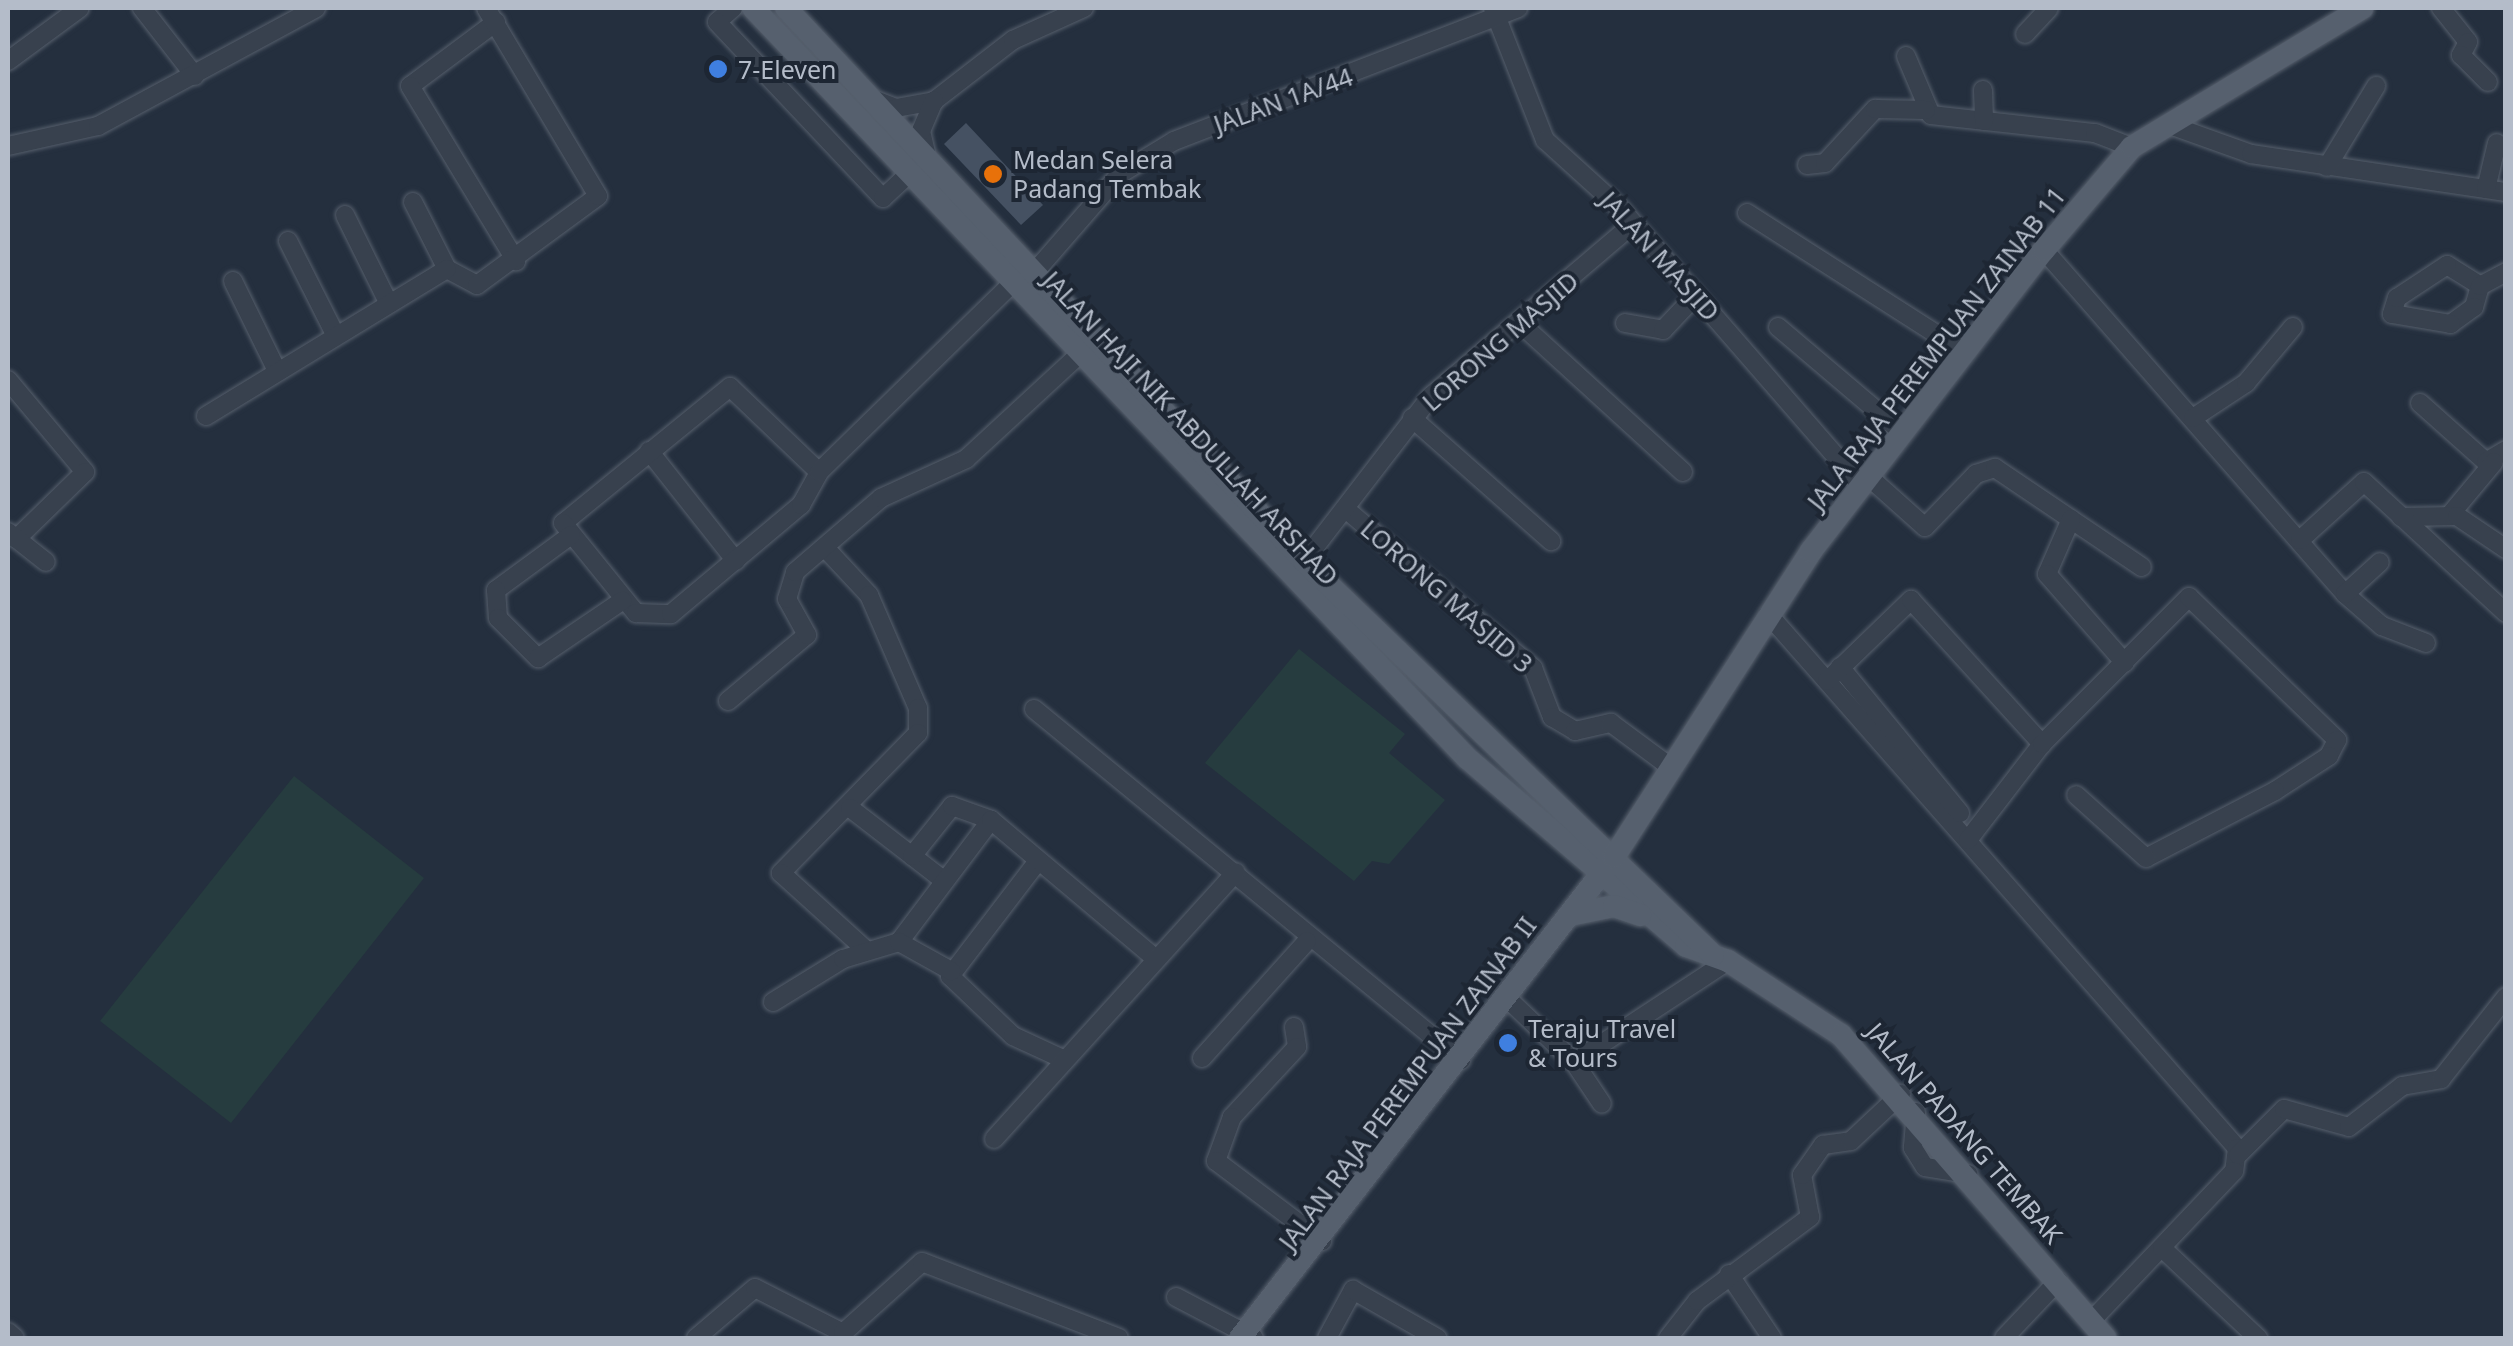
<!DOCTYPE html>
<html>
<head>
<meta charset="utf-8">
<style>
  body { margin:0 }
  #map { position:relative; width:2513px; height:1346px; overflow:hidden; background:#242f3e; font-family:"Noto Sans",sans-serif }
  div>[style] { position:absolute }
  .green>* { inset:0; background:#263c3f }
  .building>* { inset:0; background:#455162 }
  .roads { filter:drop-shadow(0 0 2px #565f6c) drop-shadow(0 0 2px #565f6c) }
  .minor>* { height:18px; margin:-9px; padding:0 9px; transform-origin:9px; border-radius:9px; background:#38414e }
  .major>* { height:22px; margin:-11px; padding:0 11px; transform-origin:11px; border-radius:11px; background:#56606e }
  .dots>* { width:28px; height:28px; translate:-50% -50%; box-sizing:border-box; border:5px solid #1d2633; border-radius:50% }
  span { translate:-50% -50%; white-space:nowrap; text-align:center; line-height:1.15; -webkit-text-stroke:8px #1d2633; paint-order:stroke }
  .poi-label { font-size:25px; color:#b4bcc9 }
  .left { translate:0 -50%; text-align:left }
  .street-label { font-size:25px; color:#b4bcc9 }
  .frame { position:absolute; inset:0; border:10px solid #b4bcc9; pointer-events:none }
</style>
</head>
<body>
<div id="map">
  <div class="green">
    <i style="clip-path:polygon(1299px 649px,1405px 734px,1389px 753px,1445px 800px,1389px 864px,1372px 861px,1354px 881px,1205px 763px)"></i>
    <i style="clip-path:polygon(294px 776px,424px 878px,231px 1123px,100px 1021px)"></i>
  </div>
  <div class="building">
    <i style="clip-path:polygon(966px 123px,1043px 205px,1021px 225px,944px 144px)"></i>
  </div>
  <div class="roads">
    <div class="minor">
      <i style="left:142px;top:8px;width:86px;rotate:52.1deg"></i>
      <i style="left:733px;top:8px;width:21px;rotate:139deg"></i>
      <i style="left:717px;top:22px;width:242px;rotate:46.7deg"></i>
      <i style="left:883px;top:198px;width:37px;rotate:-43deg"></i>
      <i style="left:1493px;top:8px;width:142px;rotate:68.5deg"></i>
      <i style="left:1545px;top:140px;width:101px;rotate:42.2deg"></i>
      <i style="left:1620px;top:208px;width:369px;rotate:49deg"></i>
      <i style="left:2441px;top:8px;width:43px;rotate:51.5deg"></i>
      <i style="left:2468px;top:42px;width:15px;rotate:118deg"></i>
      <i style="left:2461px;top:55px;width:38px;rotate:45deg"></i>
      <i style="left:496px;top:22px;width:107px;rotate:143.3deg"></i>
      <i style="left:410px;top:86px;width:205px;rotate:58.8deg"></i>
      <i style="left:2025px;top:34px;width:35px;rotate:-47deg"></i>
      <i style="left:1906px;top:56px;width:64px;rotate:67deg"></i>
      <i style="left:1931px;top:115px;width:165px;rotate:6.3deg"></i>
      <i style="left:2095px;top:133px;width:40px;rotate:21deg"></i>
      <i style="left:8px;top:61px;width:89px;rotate:-36.4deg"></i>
      <i style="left:1983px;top:90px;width:31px;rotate:88deg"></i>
      <i style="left:875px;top:100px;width:22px;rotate:21deg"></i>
      <i style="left:896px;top:108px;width:39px;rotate:-10deg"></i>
      <i style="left:934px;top:101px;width:100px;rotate:-37.7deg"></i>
      <i style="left:1013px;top:40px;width:78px;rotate:-24.3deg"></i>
      <i style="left:2170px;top:125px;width:86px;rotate:19.7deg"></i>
      <i style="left:2251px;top:154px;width:258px;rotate:8.5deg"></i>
      <i style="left:8px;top:146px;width:92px;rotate:-12.5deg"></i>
      <i style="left:98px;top:126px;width:248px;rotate:-28.4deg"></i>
      <i style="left:927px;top:157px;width:27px;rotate:-103deg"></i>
      <i style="left:921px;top:131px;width:33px;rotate:-67deg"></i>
      <i style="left:1807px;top:165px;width:18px;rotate:-6deg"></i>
      <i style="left:1825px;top:163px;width:74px;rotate:-47.2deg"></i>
      <i style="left:1875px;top:109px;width:51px;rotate:1.1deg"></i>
      <i style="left:2327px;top:167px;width:95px;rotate:-58.8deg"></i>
      <i style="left:2486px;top:189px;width:47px;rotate:-76.6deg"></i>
      <i style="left:413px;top:202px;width:75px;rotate:63.1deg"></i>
      <i style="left:447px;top:269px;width:34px;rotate:28deg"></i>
      <i style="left:477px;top:285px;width:150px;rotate:-36.3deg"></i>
      <i style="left:598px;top:196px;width:219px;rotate:-120.8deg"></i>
      <i style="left:1747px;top:213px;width:258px;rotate:32.6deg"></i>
      <i style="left:345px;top:215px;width:99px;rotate:63.7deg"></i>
      <i style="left:288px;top:241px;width:106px;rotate:63.2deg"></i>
      <i style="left:2044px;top:250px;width:457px;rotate:48.8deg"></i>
      <i style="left:2345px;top:594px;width:49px;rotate:40.9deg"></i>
      <i style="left:2382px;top:626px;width:47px;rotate:21.1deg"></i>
      <i style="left:2447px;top:265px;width:39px;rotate:32deg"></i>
      <i style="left:2480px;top:286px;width:22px;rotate:106deg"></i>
      <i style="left:2474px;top:307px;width:29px;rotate:144deg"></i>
      <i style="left:2451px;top:324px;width:60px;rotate:-170.4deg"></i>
      <i style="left:2392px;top:314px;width:17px;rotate:-73deg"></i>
      <i style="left:2397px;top:298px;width:60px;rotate:-33.4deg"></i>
      <i style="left:1033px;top:274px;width:133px;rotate:-49deg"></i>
      <i style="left:1120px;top:174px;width:63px;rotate:-31.4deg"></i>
      <i style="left:1174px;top:141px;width:369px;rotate:-21.1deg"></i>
      <i style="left:233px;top:281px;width:100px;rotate:63.9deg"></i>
      <i style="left:2480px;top:286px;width:30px;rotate:-28deg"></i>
      <i style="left:1625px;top:323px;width:39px;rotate:10deg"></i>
      <i style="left:1663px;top:330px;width:48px;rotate:-46.7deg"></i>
      <i style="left:1522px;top:325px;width:218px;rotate:42.4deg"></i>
      <i style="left:1778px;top:327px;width:164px;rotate:40.3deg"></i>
      <i style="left:8px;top:380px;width:120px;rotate:50.1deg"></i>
      <i style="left:85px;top:472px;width:96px;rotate:135.8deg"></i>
      <i style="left:2420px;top:403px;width:89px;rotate:41.8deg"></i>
      <i style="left:2486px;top:462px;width:23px;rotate:-31deg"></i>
      <i style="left:206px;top:416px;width:282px;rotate:-31.4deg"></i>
      <i style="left:1412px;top:418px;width:186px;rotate:41.5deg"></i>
      <i style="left:2193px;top:418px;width:64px;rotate:-33.4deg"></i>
      <i style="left:2246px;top:383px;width:73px;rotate:-50deg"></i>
      <i style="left:649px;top:451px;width:140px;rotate:51.7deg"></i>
      <i style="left:819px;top:472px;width:123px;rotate:-136.3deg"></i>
      <i style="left:730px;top:387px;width:215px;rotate:140.8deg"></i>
      <i style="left:563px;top:523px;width:116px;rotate:51deg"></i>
      <i style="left:636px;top:613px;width:35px;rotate:2deg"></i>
      <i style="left:671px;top:614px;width:170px;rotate:-40deg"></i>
      <i style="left:801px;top:505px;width:38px;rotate:-61deg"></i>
      <i style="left:819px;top:472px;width:272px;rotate:-44.3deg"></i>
      <i style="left:1869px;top:477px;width:75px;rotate:41.8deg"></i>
      <i style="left:1925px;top:527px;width:74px;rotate:-46.1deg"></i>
      <i style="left:1976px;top:474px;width:20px;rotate:-18deg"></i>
      <i style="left:1995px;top:468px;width:177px;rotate:34deg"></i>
      <i style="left:1348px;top:511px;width:243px;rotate:40.3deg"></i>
      <i style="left:1533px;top:668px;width:53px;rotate:68.8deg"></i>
      <i style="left:1552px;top:717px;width:27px;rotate:31deg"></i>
      <i style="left:1575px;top:731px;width:37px;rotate:-13deg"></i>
      <i style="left:1611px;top:723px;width:77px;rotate:36.6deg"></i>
      <i style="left:2449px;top:516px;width:70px;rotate:-50.2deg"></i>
      <i style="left:2401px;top:517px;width:56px;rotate:-1deg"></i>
      <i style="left:2457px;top:516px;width:59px;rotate:34deg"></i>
      <i style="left:2071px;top:519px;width:60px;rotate:113.6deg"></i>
      <i style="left:2047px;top:574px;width:118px;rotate:48.8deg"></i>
      <i style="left:8px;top:532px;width:48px;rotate:38.3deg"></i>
      <i style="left:571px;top:535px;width:93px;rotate:143.7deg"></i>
      <i style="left:496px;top:590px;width:28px;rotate:86deg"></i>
      <i style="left:498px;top:618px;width:57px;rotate:45deg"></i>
      <i style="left:538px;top:658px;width:102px;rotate:-34.2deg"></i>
      <i style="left:2300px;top:540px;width:86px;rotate:-42.2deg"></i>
      <i style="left:2364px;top:482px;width:193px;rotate:42.7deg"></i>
      <i style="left:828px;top:551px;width:60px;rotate:47deg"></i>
      <i style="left:869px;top:595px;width:123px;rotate:66.6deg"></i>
      <i style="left:918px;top:708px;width:25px;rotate:90deg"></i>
      <i style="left:918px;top:733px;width:196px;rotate:134.4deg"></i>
      <i style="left:781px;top:873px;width:116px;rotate:42.2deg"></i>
      <i style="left:1304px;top:561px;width:208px;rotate:-52.4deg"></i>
      <i style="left:1431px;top:396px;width:265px;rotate:-40.4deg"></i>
      <i style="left:2345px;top:594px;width:47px;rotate:-42.4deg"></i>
      <i style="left:1768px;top:614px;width:711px;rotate:48.71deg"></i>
      <i style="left:2237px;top:1148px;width:23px;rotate:97deg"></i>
      <i style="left:2234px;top:1171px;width:207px;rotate:133.6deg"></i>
      <i style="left:1840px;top:667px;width:189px;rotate:50.6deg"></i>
      <i style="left:1827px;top:681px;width:117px;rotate:-44deg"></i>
      <i style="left:1911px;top:600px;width:195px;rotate:47.7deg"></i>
      <i style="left:728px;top:701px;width:103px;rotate:-39.9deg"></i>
      <i style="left:807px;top:635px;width:41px;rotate:-119.1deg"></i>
      <i style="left:787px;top:599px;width:28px;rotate:-73deg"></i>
      <i style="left:795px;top:572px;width:113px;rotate:-40.7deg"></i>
      <i style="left:881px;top:498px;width:94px;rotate:-24.6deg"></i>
      <i style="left:966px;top:459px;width:156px;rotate:-42.7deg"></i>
      <i style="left:1034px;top:709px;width:553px;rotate:39.42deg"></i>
      <i style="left:850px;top:808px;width:116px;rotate:37.7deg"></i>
      <i style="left:1968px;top:840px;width:121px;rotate:-52.4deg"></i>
      <i style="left:2042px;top:744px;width:208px;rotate:-45deg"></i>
      <i style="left:2189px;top:597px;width:206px;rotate:44deg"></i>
      <i style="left:2337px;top:740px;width:18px;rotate:117deg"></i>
      <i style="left:2329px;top:756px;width:64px;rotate:147.1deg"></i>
      <i style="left:2275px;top:791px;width:145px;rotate:152.6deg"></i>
      <i style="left:2146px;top:858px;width:94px;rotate:-138deg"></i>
      <i style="left:912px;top:856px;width:64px;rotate:-51.3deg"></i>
      <i style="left:952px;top:806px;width:41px;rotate:19.7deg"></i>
      <i style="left:1038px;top:861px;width:145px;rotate:127.4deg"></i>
      <i style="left:950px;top:976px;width:87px;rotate:43.6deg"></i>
      <i style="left:1013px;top:1036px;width:57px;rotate:24.8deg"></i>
      <i style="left:899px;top:942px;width:153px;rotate:-53deg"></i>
      <i style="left:991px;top:820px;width:214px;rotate:40.1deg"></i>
      <i style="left:1508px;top:999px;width:91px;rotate:43.7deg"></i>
      <i style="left:1574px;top:1062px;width:184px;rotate:-33.3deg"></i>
      <i style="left:773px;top:1002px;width:82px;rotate:-31.6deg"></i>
      <i style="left:843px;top:959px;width:59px;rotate:-16.9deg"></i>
      <i style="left:899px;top:942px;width:60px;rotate:29.1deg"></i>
      <i style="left:1294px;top:1027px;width:20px;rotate:81deg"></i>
      <i style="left:1297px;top:1047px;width:96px;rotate:132.9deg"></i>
      <i style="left:1232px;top:1117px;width:47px;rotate:110deg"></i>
      <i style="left:1216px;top:1161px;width:133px;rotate:37deg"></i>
      <i style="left:1202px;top:1058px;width:157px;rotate:-48.1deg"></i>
      <i style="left:1574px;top:1062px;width:50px;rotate:56.3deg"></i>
      <i style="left:1916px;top:1112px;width:36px;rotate:95deg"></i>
      <i style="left:1913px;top:1148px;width:22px;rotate:58deg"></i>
      <i style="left:1925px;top:1167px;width:44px;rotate:9.2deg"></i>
      <i style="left:994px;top:1139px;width:360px;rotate:-47.8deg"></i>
      <i style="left:2238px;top:1155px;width:65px;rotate:-45deg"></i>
      <i style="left:2284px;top:1109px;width:67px;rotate:15.5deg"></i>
      <i style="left:2349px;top:1127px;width:67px;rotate:-37.7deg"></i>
      <i style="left:2402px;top:1086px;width:40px;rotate:-10deg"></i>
      <i style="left:2441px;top:1079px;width:105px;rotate:-51.6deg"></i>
      <i style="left:2162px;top:1248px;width:132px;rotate:43.2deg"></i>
      <i style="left:1729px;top:1274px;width:77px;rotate:56.1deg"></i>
      <i style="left:1176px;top:1297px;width:88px;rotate:27.7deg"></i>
      <i style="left:8px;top:1332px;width:9px;rotate:41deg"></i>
      <i style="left:696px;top:1338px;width:77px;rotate:-40.3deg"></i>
      <i style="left:755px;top:1288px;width:99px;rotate:27.1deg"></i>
      <i style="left:843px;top:1333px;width:106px;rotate:-41.9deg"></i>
      <i style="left:922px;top:1262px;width:211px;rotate:21.1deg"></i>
      <i style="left:1327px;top:1338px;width:55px;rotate:-61.6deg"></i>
      <i style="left:1353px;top:1290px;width:97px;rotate:29.7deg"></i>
      <i style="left:1668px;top:1338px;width:47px;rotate:-51.9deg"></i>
      <i style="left:1697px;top:1301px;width:141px;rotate:-36.6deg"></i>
      <i style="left:1810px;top:1217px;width:43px;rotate:-100.8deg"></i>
      <i style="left:1802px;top:1175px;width:37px;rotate:-55deg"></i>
      <i style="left:1823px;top:1145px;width:28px;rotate:-8deg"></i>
      <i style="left:1851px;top:1141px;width:69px;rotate:-43.2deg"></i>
      <i style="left:2004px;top:1338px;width:79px;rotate:-46.5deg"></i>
    </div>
    <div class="major">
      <i style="left:753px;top:8px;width:1036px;rotate:46.41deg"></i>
      <i style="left:1467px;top:758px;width:289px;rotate:40.6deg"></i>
      <i style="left:1686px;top:946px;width:45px;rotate:19.7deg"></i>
      <i style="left:1728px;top:961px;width:135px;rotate:33.2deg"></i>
      <i style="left:1841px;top:1035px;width:402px;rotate:48.9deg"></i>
      <i style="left:786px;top:8px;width:758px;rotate:46.87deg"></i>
      <i style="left:1304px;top:561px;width:568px;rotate:43.93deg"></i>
      <i style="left:1570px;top:915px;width:45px;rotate:-11.6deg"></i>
      <i style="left:1614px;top:906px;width:28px;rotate:19deg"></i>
      <i style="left:1240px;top:1338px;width:609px;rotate:-52.13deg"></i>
      <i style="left:1614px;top:857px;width:364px;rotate:-57.2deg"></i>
      <i style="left:1811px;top:551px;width:381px;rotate:-52.3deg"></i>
      <i style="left:2044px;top:250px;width:135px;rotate:-49.5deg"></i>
      <i style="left:2132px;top:147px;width:269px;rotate:-31.1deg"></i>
    </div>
  </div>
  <div class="dots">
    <i style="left:718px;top:69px;background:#3f7fe0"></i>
    <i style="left:993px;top:174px;background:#e8710a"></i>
    <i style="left:1508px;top:1043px;background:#3f7fe0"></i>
  </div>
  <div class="poi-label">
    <span class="left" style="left:738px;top:69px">7-Eleven</span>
    <span class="left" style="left:1013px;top:174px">Medan Selera<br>Padang Tembak</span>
    <span class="left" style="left:1528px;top:1043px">Teraju Travel<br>&amp; Tours</span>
  </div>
  <div class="street-label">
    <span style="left:1283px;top:100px;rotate:-20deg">JALAN 1A/44</span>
    <span style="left:1660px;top:256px;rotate:48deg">JALAN MASJID</span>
    <span style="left:1500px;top:341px;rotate:-41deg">LORONG MASJID</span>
    <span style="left:1936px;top:348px;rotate:-52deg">JALA RAJA PEREMPUAN ZAINAB 11</span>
    <span style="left:1191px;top:428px;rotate:47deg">JALAN HAJI NIK ABDULLAH ARSHAD</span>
    <span style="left:1447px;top:596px;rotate:41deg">LORONG MASJID 3</span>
    <span style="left:1407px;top:1083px;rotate:-53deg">JALAN RAJA PEREMPUAN ZAINAB II</span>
    <span style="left:1965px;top:1133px;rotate:49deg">JALAN PADANG TEMBAK</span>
  </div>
  <div class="frame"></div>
</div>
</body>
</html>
